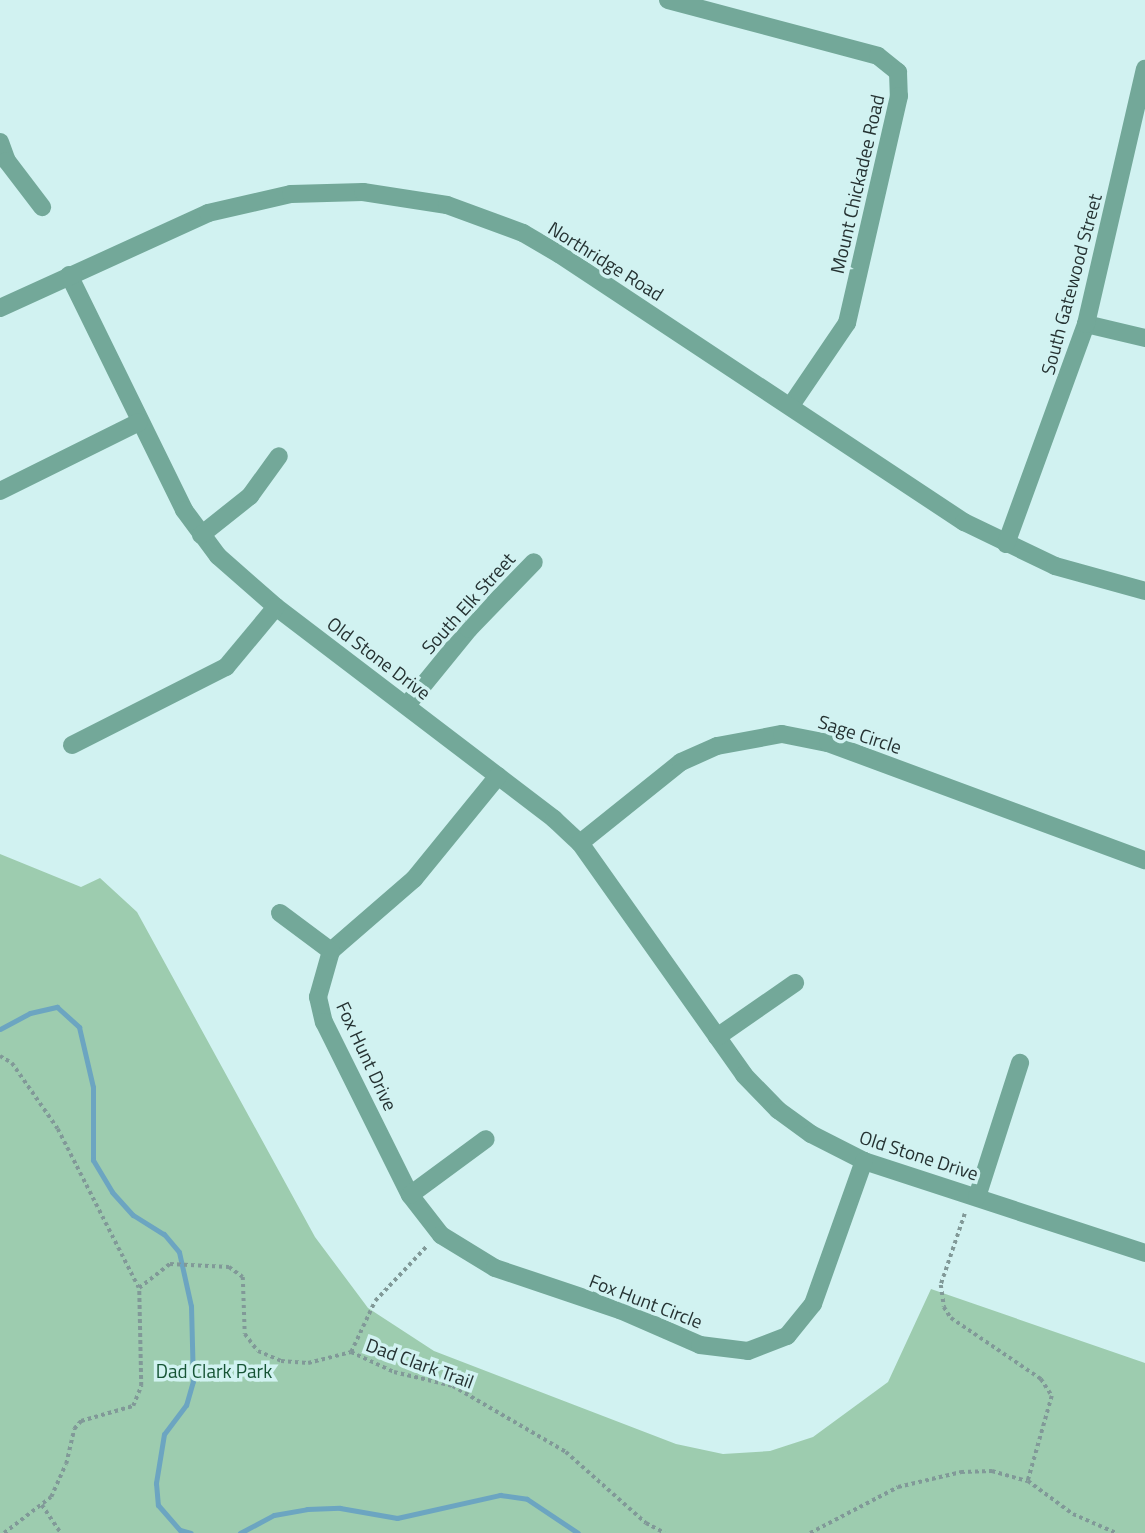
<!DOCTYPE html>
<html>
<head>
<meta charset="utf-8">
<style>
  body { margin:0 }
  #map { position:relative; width:1145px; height:1533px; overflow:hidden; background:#d1f2f1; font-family:"Titillium Web",sans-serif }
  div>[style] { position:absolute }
  .green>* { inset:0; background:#9dccaf }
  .stream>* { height:5px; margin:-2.5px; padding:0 2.5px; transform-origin:2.5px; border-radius:2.5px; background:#6ca5c1 }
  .path>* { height:3.5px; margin-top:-1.75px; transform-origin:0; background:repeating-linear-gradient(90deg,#819998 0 3.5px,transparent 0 7px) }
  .minor>* { height:18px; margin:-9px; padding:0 9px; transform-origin:9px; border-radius:9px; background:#73a899 }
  span { translate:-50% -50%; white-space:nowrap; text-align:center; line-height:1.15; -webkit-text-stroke:7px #d1f2f1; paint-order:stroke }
  .street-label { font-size:19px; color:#253232 }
  .park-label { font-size:19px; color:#165435 }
</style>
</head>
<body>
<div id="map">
  <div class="green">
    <i style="clip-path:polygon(0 854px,81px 887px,100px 878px,137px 912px,315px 1237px,368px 1308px,434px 1351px,676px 1444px,723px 1454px,770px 1451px,813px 1437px,888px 1382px,931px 1289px,1145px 1363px,1145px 1533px,0 1533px)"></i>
  </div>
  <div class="stream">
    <i style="left:0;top:1029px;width:34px;rotate:-28deg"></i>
    <i style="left:30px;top:1013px;width:28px;rotate:-13deg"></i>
    <i style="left:57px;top:1007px;width:30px;rotate:42deg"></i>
    <i style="left:79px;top:1027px;width:62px;rotate:76.9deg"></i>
    <i style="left:93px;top:1087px;width:73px;rotate:90deg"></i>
    <i style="left:93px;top:1160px;width:37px;rotate:59deg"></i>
    <i style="left:112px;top:1192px;width:31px;rotate:48deg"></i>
    <i style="left:133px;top:1215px;width:36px;rotate:32deg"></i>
    <i style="left:164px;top:1234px;width:23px;rotate:50deg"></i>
    <i style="left:179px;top:1252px;width:55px;rotate:77.5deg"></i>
    <i style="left:191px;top:1306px;width:75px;rotate:88.5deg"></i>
    <i style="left:193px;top:1381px;width:25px;rotate:106deg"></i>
    <i style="left:186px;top:1405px;width:36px;rotate:127deg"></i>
    <i style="left:164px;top:1434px;width:50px;rotate:99.3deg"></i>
    <i style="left:156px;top:1483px;width:22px;rotate:85deg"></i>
    <i style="left:158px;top:1505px;width:33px;rotate:49deg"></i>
    <i style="left:180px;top:1530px;width:11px;rotate:15deg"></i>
    <i style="left:240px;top:1533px;width:38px;rotate:-28deg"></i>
    <i style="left:274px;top:1515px;width:34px;rotate:-10deg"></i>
    <i style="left:307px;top:1509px;width:33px;rotate:-2deg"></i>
    <i style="left:340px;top:1508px;width:58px;rotate:10deg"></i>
    <i style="left:397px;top:1518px;width:106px;rotate:-12.6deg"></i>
    <i style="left:500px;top:1495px;width:27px;rotate:8deg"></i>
    <i style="left:527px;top:1499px;width:61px;rotate:33.7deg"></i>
  </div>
  <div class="path">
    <i style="left:0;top:1056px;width:14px;rotate:30deg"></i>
    <i style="left:12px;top:1063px;width:80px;rotate:55.1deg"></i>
    <i style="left:58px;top:1129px;width:178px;rotate:63deg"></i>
    <i style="left:139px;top:1288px;width:39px;rotate:-38deg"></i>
    <i style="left:170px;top:1264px;width:59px;rotate:2.9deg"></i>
    <i style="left:229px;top:1267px;width:17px;rotate:36deg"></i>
    <i style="left:243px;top:1277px;width:57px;rotate:88deg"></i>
    <i style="left:245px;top:1334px;width:21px;rotate:53deg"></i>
    <i style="left:258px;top:1351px;width:25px;rotate:23deg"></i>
    <i style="left:281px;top:1361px;width:27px;rotate:4deg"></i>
    <i style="left:308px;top:1363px;width:44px;rotate:-14.3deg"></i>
    <i style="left:351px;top:1352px;width:47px;rotate:24.9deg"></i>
    <i style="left:394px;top:1372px;width:61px;rotate:13.3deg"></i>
    <i style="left:453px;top:1386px;width:131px;rotate:30.3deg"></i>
    <i style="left:566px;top:1452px;width:107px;rotate:41.6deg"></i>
    <i style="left:646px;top:1523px;width:21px;rotate:28deg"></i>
    <i style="left:965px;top:1214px;width:75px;rotate:108.7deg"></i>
    <i style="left:941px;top:1285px;width:22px;rotate:82deg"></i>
    <i style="left:944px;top:1307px;width:13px;rotate:58deg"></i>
    <i style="left:951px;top:1318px;width:109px;rotate:34.1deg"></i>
    <i style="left:1041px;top:1379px;width:20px;rotate:57deg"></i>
    <i style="left:1052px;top:1396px;width:88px;rotate:105.8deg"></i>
    <i style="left:351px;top:1352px;width:56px;rotate:-64.8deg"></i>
    <i style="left:375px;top:1301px;width:77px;rotate:-46.6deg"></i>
    <i style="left:42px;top:1505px;width:34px;rotate:56deg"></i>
    <i style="left:4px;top:1533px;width:59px;rotate:-37.5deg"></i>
    <i style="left:51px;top:1497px;width:36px;rotate:-66deg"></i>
    <i style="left:66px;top:1464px;width:36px;rotate:-77deg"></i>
    <i style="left:74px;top:1429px;width:11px;rotate:-49deg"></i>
    <i style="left:81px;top:1421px;width:54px;rotate:-16.1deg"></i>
    <i style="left:133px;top:1406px;width:22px;rotate:-68deg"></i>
    <i style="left:141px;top:1386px;width:98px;rotate:-91.2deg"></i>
    <i style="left:810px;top:1533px;width:99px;rotate:-27.6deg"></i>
    <i style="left:898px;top:1487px;width:65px;rotate:-13.4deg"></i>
    <i style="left:961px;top:1472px;width:31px;rotate:-2deg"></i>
    <i style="left:992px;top:1471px;width:37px;rotate:16deg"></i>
    <i style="left:1028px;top:1481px;width:56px;rotate:36.3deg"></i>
    <i style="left:1073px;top:1514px;width:47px;rotate:23.8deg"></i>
  </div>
  <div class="minor">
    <i style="left:668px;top:0;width:217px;rotate:14.9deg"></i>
    <i style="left:878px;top:56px;width:26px;rotate:39deg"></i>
    <i style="left:898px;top:72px;width:24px;rotate:88deg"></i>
    <i style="left:899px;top:96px;width:233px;rotate:102.9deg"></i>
    <i style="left:847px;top:323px;width:98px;rotate:124.2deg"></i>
    <i style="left:0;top:142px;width:20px;rotate:70deg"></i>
    <i style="left:7px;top:161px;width:58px;rotate:52.7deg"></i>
    <i style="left:69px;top:275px;width:262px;rotate:63.9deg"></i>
    <i style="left:184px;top:510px;width:57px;rotate:53.5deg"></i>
    <i style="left:218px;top:556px;width:77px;rotate:41.3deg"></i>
    <i style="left:276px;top:607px;width:350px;rotate:37.3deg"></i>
    <i style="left:554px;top:819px;width:35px;rotate:43deg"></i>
    <i style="left:580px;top:843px;width:284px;rotate:54.7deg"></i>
    <i style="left:744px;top:1075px;width:49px;rotate:45.8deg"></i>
    <i style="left:778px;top:1110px;width:41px;rotate:36deg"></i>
    <i style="left:811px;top:1134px;width:59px;rotate:27deg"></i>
    <i style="left:864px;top:1161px;width:296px;rotate:18.1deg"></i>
    <i style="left:0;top:308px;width:229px;rotate:-24.5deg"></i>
    <i style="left:208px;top:213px;width:85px;rotate:-12.9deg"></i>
    <i style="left:291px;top:194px;width:72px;rotate:-1.6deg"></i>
    <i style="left:363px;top:192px;width:85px;rotate:8.8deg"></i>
    <i style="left:447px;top:205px;width:81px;rotate:20.2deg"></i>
    <i style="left:523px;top:233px;width:42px;rotate:30.3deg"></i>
    <i style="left:559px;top:254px;width:486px;rotate:33.5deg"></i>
    <i style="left:964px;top:522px;width:101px;rotate:25.8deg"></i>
    <i style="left:1055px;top:566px;width:93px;rotate:15.5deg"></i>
    <i style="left:1086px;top:324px;width:61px;rotate:13.3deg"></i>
    <i style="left:0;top:491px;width:155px;rotate:-26.4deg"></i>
    <i style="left:201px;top:535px;width:63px;rotate:-38.5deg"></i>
    <i style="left:250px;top:496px;width:49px;rotate:-54.1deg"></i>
    <i style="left:1006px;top:544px;width:234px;rotate:-70deg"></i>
    <i style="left:1086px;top:324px;width:262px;rotate:-77deg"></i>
    <i style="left:407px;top:705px;width:98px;rotate:-50.8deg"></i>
    <i style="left:469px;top:629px;width:93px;rotate:-45.9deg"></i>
    <i style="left:72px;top:745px;width:173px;rotate:-26.9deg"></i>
    <i style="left:226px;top:667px;width:78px;rotate:-50.2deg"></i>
    <i style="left:498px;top:776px;width:133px;rotate:129.2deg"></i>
    <i style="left:414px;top:879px;width:110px;rotate:139.1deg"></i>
    <i style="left:331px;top:951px;width:48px;rotate:105.8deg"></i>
    <i style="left:318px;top:997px;width:26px;rotate:77deg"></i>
    <i style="left:324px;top:1022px;width:193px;rotate:63.6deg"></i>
    <i style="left:410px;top:1195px;width:51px;rotate:52.2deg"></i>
    <i style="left:441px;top:1235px;width:63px;rotate:31.4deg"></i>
    <i style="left:495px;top:1268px;width:132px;rotate:18.6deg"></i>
    <i style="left:620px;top:1310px;width:87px;rotate:23.6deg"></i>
    <i style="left:700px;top:1345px;width:48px;rotate:7.1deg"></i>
    <i style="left:748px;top:1351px;width:42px;rotate:-21deg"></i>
    <i style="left:787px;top:1336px;width:41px;rotate:-50.9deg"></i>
    <i style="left:813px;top:1304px;width:152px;rotate:-70.4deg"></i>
    <i style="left:580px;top:843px;width:129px;rotate:-38.7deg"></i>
    <i style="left:681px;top:762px;width:39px;rotate:-24deg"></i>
    <i style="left:717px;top:746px;width:66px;rotate:-10.5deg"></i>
    <i style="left:782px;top:734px;width:47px;rotate:11.1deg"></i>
    <i style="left:828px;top:743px;width:338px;rotate:20.3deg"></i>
    <i style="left:280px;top:913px;width:64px;rotate:36.7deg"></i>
    <i style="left:717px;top:1037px;width:95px;rotate:-34.7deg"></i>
    <i style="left:410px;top:1195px;width:94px;rotate:-36.4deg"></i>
    <i style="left:977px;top:1197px;width:141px;rotate:-72.2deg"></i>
  </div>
  <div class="street-label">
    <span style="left:857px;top:184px;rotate:-77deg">Mount Chickadee Road</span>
    <span style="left:606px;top:261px;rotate:32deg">Northridge Road</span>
    <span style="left:1071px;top:284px;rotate:-75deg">South Gatewood Street</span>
    <span style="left:468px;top:603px;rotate:-48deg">South Elk Street</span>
    <span style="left:379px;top:658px;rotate:37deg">Old Stone Drive</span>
    <span style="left:860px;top:734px;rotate:18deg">Sage Circle</span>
    <span style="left:367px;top:1056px;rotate:65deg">Fox Hunt Drive</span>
    <span style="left:919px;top:1155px;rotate:18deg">Old Stone Drive</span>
    <span style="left:646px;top:1301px;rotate:21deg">Fox Hunt Circle</span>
    <span style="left:420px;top:1363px;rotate:20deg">Dad Clark Trail</span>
  </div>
  <div class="park-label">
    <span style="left:214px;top:1371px">Dad Clark Park</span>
  </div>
</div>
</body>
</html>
